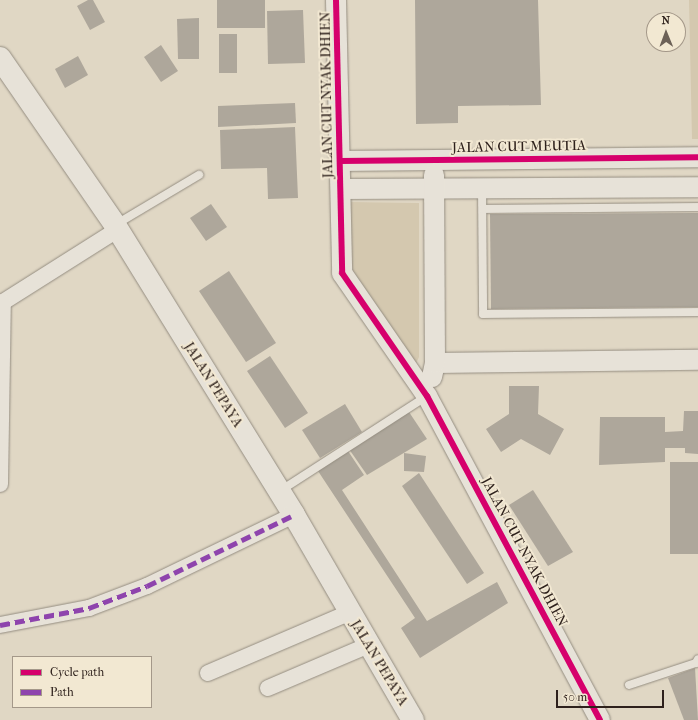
<!DOCTYPE html>
<html>
<head>
<meta charset="utf-8">
<style>
  body { margin:0 }
  #map { position:relative; width:698px; height:720px; overflow:hidden; background:#e0d7c4; font-family:"IM FELL French Canon",serif }
  div>[style] { position:absolute }
  .green>* { inset:0; background:#d4c8af }
  .building>* { inset:0; background:#aea79b }
  .roads { filter:drop-shadow(0 0 1px #948d81) drop-shadow(0 0 1px #948d81) }
  .service>* { height:8px; margin:-4px; padding:0 4px; transform-origin:4px; border-radius:4px; background:#e7e2d8 }
  .minor>* { height:16px; margin:-8px; padding:0 8px; transform-origin:8px; border-radius:8px; background:#e7e2d8 }
  .tertiary>* { height:20px; margin:-10px; padding:0 10px; transform-origin:10px; border-radius:10px; background:#e7e2d8 }
  .secondary>* { height:22px; margin:-11px; padding:0 11px; transform-origin:11px; border-radius:11px; background:#e7e2d8 }
  .quiet>* { height:5px; margin-top:-2.5px; transform-origin:0; background:repeating-linear-gradient(90deg,#8e44ad 0 10px,transparent 0 15px) }
  .cycleway>* { height:6px; margin:-3px; padding:0 3px; transform-origin:3px; border-radius:3px; background:#d6006c }
  span { translate:-50% -50%; white-space:nowrap; text-align:center; line-height:1.15; -webkit-text-stroke:4px #f2e8d2; paint-order:stroke }
  .street-label { font-size:14px; color:#2e211c }
  .legend { position:absolute; left:12px; top:656px; width:140px; height:52px; box-sizing:border-box; background:#f2e8d2; border:1px solid #a49889; margin:0; padding:5px 7px; list-style:none; font-size:12px; color:#2e211c }
  .legend li { display:flex; align-items:center; gap:8px; height:20px }
  .legend b { width:20px; border:1px solid #a49889 }
  .north { position:absolute; left:646px; top:12px; width:40px; height:40px; box-sizing:border-box; background:#f2e8d2; border:1px solid #a49889; border-radius:50%; rotate:359deg; font-size:11px; font-weight:700; line-height:16px; text-align:center; color:#2e211c }
  .north::after { content:''; display:block; margin:auto; width:14px; height:18px; background:#6c6157; clip-path:polygon(50% 0,100% 100%,50% 72%,0 100%) }
  .scale { position:absolute; left:556px; top:690px; width:108px; height:18px; box-sizing:border-box; border:2px solid #2e211c; border-top:0; padding-left:5px; font-size:12px; line-height:14px; white-space:nowrap; color:#2e211c; -webkit-text-stroke:3px #f2e8d2; paint-order:stroke }
</style>
</head>
<body>
<div id="map">
  <div class="green">
    <i style="clip-path:polygon(689px 0,698px 0,698px 139px,692px 139px)"></i>
    <i style="clip-path:polygon(345px 202px,419px 203px,419px 357px,412px 372px,346px 272px)"></i>
  </div>
  <div class="building">
    <i style="clip-path:polygon(88px 0,93px 0,105px 22px,90px 30px,77px 6px)"></i>
    <i style="clip-path:polygon(217px 0,265px 0,265px 28px,217px 28px)"></i>
    <i style="clip-path:polygon(415px 0,538px 0,541px 105px,458px 106px,458px 123px,416px 124px)"></i>
    <i style="clip-path:polygon(303px 10px,305px 63px,268px 64px,267px 11px)"></i>
    <i style="clip-path:polygon(199px 18px,199px 59px,178px 59px,177px 19px)"></i>
    <i style="clip-path:polygon(219px 34px,237px 34px,237px 73px,219px 73px)"></i>
    <i style="clip-path:polygon(161px 45px,178px 71px,161px 82px,144px 57px)"></i>
    <i style="clip-path:polygon(78px 56px,88px 75px,65px 88px,55px 69px)"></i>
    <i style="clip-path:polygon(295px 103px,296px 123px,218px 127px,218px 106px)"></i>
    <i style="clip-path:polygon(295px 127px,298px 198px,268px 199px,267px 168px,221px 169px,220px 130px)"></i>
    <i style="clip-path:polygon(211px 204px,227px 227px,206px 241px,190px 218px)"></i>
    <i style="clip-path:polygon(698px 213px,698px 307px,491px 309px,490px 214px)"></i>
    <i style="clip-path:polygon(229px 271px,276px 343px,246px 362px,199px 291px)"></i>
    <i style="clip-path:polygon(270px 356px,308px 413px,285px 428px,247px 371px)"></i>
    <i style="clip-path:polygon(509px 386px,539px 386px,538px 414px,564px 429px,550px 455px,521px 439px,501px 452px,486px 429px,509px 414px)"></i>
    <i style="clip-path:polygon(345px 404px,362px 432px,320px 458px,302px 430px)"></i>
    <i style="clip-path:polygon(684px 411px,698px 411px,698px 454px,685px 453px,685px 448px,665px 448px,665px 462px,599px 465px,600px 417px,665px 417px,665px 432px,683px 431px)"></i>
    <i style="clip-path:polygon(409px 412px,427px 439px,367px 475px,349px 449px)"></i>
    <i style="clip-path:polygon(348px 451px,364px 475px,342px 490px,427px 621px,497px 582px,508px 603px,420px 658px,401px 628px,415px 618px,318px 471px)"></i>
    <i style="clip-path:polygon(404px 453px,426px 456px,424px 472px,404px 471px)"></i>
    <i style="clip-path:polygon(670px 462px,698px 462px,698px 554px,670px 554px)"></i>
    <i style="clip-path:polygon(419px 473px,484px 573px,467px 584px,402px 486px)"></i>
    <i style="clip-path:polygon(533px 490px,573px 552px,548px 566px,509px 505px)"></i>
    <i style="clip-path:polygon(695px 668px,698px 720px,684px 720px,668px 678px)"></i>
  </div>
  <div class="roads">
    <div class="service">
      <i style="left:482px;top:188px;width:126px;rotate:89.5deg"></i>
      <i style="left:483px;top:314px;width:215px;rotate:-0.5deg"></i>
      <i style="left:483px;top:209px;width:215px;rotate:-0.5deg"></i>
      <i style="left:115px;top:225px;width:98px;rotate:-30.8deg"></i>
      <i style="left:280px;top:491px;width:175px;rotate:-32.9deg"></i>
      <i style="left:629px;top:685px;width:71px;rotate:-18.2deg"></i>
      <i style="left:696px;top:663px;width:4px;rotate:-63deg"></i>
    </div>
    <div class="minor">
      <i style="left:0;top:304px;width:138px;rotate:-32.3deg"></i>
      <i style="left:0;top:484px;width:182px;rotate:-89.1deg"></i>
      <i style="left:0;top:625px;width:91px;rotate:-10.8deg"></i>
      <i style="left:89px;top:608px;width:62px;rotate:-20.8deg"></i>
      <i style="left:147px;top:586px;width:163px;rotate:-25.8deg"></i>
      <i style="left:208px;top:673px;width:153px;rotate:-23.1deg"></i>
      <i style="left:268px;top:688px;width:110px;rotate:-23.1deg"></i>
    </div>
    <div class="tertiary">
      <i style="left:336px;top:0;width:273px;rotate:88.7deg"></i>
      <i style="left:342px;top:273px;width:150px;rotate:55.4deg"></i>
      <i style="left:427px;top:396px;width:367px;rotate:61.9deg"></i>
      <i style="left:340px;top:161px;width:358px;rotate:-0.6deg"></i>
      <i style="left:341px;top:189px;width:357px;rotate:-0.3deg"></i>
      <i style="left:435px;top:363px;width:263px;rotate:-0.7deg"></i>
      <i style="left:432px;top:377px;width:14px;rotate:-78deg"></i>
      <i style="left:435px;top:363px;width:188px;rotate:-90.3deg"></i>
    </div>
    <div class="secondary">
      <i style="left:0;top:58px;width:203px;rotate:55.4deg"></i>
      <i style="left:115px;top:225px;width:341px;rotate:58.3deg"></i>
      <i style="left:294px;top:515px;width:237px;rotate:59.9deg"></i>
    </div>
  </div>
  <div class="quiet">
    <i style="left:0;top:625px;width:91px;rotate:-10.8deg"></i>
    <i style="left:89px;top:608px;width:62px;rotate:-20.8deg"></i>
    <i style="left:147px;top:586px;width:163px;rotate:-25.8deg"></i>
  </div>
  <div class="cycleway">
    <i style="left:336px;top:0;width:273px;rotate:88.7deg"></i>
    <i style="left:342px;top:273px;width:150px;rotate:55.4deg"></i>
    <i style="left:427px;top:396px;width:367px;rotate:61.9deg"></i>
    <i style="left:340px;top:161px;width:358px;rotate:-0.6deg"></i>
  </div>
  <div class="street-label">
    <span style="left:327px;top:95px;rotate:-91deg">JALAN CUT NYAK DHIEN</span>
    <span style="left:519px;top:147px;rotate:-1deg">JALAN CUT MEUTIA</span>
    <span style="left:213px;top:385px;rotate:58deg">JALAN PEPAYA</span>
    <span style="left:524px;top:552px;rotate:62deg">JALAN CUT NYAK DHIEN</span>
    <span style="left:379px;top:663px;rotate:59deg">JALAN PEPAYA</span>
  </div>
  <ul class="legend">
  <li><b style="height:5px;background:#d6006c"></b>Cycle path</li>
  <li><b style="height:5px;background:#8e44ad"></b>Path</li>
  </ul>
  <div class="north">N</div>
  <div class="scale">50 m</div>
</div>
</body>
</html>
